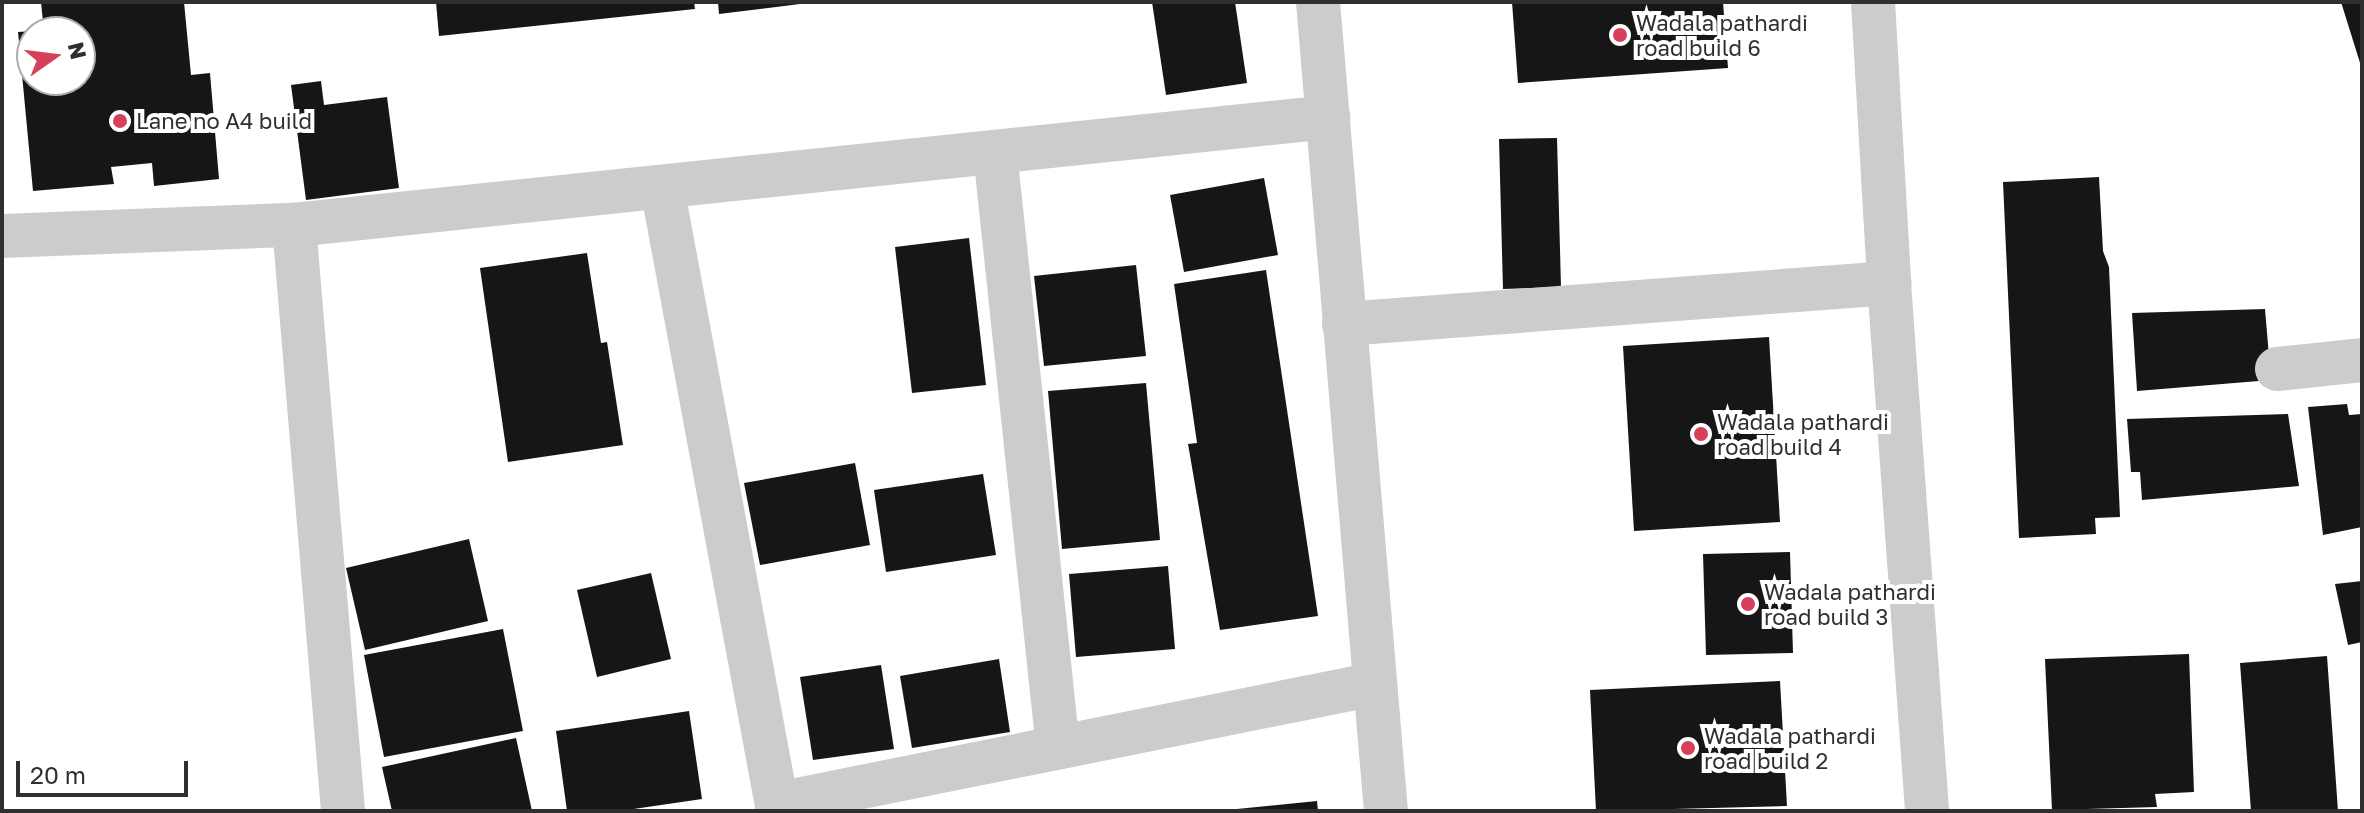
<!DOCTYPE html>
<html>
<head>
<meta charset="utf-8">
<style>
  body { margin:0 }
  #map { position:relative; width:2364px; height:813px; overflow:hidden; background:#fff; font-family:"Golos Text",sans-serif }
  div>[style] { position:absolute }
  .building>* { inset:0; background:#161616 }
  .minor>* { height:44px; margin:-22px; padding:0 22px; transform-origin:22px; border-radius:22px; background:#ccc }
  .dots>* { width:22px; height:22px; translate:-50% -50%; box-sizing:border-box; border:4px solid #fff; border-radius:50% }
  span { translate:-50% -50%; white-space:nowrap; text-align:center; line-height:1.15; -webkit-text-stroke:8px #fff; paint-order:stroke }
  .poi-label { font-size:22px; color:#2f2f2f }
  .left { translate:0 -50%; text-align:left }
  .frame { position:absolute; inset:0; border:4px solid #2f2f2f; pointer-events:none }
  .north { position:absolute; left:16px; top:16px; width:80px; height:80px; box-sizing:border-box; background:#fff; border:2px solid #acacac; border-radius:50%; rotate:76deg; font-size:22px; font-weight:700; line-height:32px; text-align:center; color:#2f2f2f }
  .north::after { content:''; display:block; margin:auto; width:28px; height:36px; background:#d83f5a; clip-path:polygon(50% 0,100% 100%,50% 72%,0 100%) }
  .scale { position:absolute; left:16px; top:761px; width:172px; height:36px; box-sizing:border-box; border:4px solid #2f2f2f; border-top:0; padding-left:10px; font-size:24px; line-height:28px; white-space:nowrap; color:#2f2f2f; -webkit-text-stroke:6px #fff; paint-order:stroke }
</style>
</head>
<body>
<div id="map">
  <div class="building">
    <i style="clip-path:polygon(41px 2px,184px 2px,191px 75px,210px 73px,219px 179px,154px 186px,152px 163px,111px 167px,114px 184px,33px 191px,18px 32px,32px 31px,32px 80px,80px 80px,80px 32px,44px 32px)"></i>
    <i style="clip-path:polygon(436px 2px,694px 2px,695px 9px,439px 36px)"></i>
    <i style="clip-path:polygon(718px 2px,800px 2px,800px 4px,719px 14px)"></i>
    <i style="clip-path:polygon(1152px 2px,1235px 2px,1247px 83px,1166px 95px)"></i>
    <i style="clip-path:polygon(1512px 2px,1723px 2px,1728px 68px,1518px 83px)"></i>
    <i style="clip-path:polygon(2341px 2px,2362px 2px,2362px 66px,2361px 66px)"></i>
    <i style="clip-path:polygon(321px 81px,324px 105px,387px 97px,399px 188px,306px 200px,291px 85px)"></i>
    <i style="clip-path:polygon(1557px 138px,1561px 287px,1503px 289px,1499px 139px)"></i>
    <i style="clip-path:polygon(2099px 177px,2103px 251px,2109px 267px,2120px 517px,2095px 518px,2096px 534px,2019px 538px,2003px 182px)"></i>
    <i style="clip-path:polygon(1264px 178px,1278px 255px,1184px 272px,1170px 195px)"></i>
    <i style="clip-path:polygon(969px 238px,986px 385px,912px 393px,895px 247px)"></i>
    <i style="clip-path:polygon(587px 253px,601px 343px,607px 342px,623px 445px,508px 462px,480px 268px)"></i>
    <i style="clip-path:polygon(1136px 265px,1146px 356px,1044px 366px,1034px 276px)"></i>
    <i style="clip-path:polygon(1266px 270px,1318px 616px,1220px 630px,1188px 444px,1197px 443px,1174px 284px)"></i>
    <i style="clip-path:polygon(2265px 309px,2271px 380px,2137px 391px,2132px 313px)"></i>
    <i style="clip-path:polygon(1769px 337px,1780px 522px,1634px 531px,1623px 346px)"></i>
    <i style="clip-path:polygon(1146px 383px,1160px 540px,1062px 549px,1048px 391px)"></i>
    <i style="clip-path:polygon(2347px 404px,2349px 415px,2362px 414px,2362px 527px,2323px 535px,2308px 407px)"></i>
    <i style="clip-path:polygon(2288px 414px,2299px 486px,2142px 500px,2140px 472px,2131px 472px,2127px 419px)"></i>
    <i style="clip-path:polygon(855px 463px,870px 545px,760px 565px,744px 483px)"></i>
    <i style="clip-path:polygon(983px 474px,996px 555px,886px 572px,874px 490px)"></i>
    <i style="clip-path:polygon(469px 539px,488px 621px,365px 650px,346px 568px)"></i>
    <i style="clip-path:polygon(1790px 552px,1793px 653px,1706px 655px,1703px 554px)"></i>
    <i style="clip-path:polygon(1168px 566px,1175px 649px,1076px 657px,1069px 574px)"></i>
    <i style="clip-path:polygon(651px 573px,671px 659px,597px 677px,577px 590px)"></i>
    <i style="clip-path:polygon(2362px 581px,2362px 642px,2348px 645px,2335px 584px)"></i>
    <i style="clip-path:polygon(503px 629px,523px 731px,384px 757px,364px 655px)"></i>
    <i style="clip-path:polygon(2189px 654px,2194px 792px,2155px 794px,2157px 807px,2052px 810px,2045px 659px)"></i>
    <i style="clip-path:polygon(2327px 656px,2338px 811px,2251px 811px,2240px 663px)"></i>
    <i style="clip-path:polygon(999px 659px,1010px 732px,912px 748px,900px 676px)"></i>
    <i style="clip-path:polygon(881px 665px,894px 749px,813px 760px,800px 677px)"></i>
    <i style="clip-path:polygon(1780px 681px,1787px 806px,1596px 811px,1590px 690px)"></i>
    <i style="clip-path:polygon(689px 711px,702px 799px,620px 811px,567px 811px,556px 731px)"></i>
    <i style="clip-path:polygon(516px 738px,532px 811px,392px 811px,382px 767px)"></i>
    <i style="clip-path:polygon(1317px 801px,1318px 811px,1237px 811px,1237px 809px)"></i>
  </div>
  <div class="minor">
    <i style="left:1318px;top:2px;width:812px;rotate:85.2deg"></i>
    <i style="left:1873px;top:2px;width:281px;rotate:86.7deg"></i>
    <i style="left:1889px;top:283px;width:529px;rotate:85.88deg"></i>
    <i style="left:995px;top:152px;width:599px;rotate:83.97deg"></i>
    <i style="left:662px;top:187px;width:635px;rotate:79.47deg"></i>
    <i style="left:294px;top:225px;width:588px;rotate:85.22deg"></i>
    <i style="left:2px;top:236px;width:292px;rotate:-2.2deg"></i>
    <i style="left:294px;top:225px;width:1040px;rotate:-5.96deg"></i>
    <i style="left:1344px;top:324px;width:547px;rotate:-4.3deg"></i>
    <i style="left:2277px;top:369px;width:85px;rotate:-6deg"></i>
    <i style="left:777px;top:804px;width:610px;rotate:-11.35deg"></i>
  </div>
  <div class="dots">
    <i style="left:1620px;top:35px;background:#d83f5a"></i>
    <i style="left:120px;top:121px;background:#d83f5a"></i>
    <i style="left:1701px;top:434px;background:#d83f5a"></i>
    <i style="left:1748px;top:604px;background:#d83f5a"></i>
    <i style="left:1688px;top:748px;background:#d83f5a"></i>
  </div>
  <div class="poi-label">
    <span class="left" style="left:1636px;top:35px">Wadala pathardi<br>road build 6</span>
    <span class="left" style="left:136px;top:121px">Lane no A4 build</span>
    <span class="left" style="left:1717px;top:434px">Wadala pathardi<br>road build 4</span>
    <span class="left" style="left:1764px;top:604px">Wadala pathardi<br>road build 3</span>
    <span class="left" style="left:1704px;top:748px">Wadala pathardi<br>road build 2</span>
  </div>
  <div class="frame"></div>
  <div class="north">N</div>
  <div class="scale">20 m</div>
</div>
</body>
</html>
